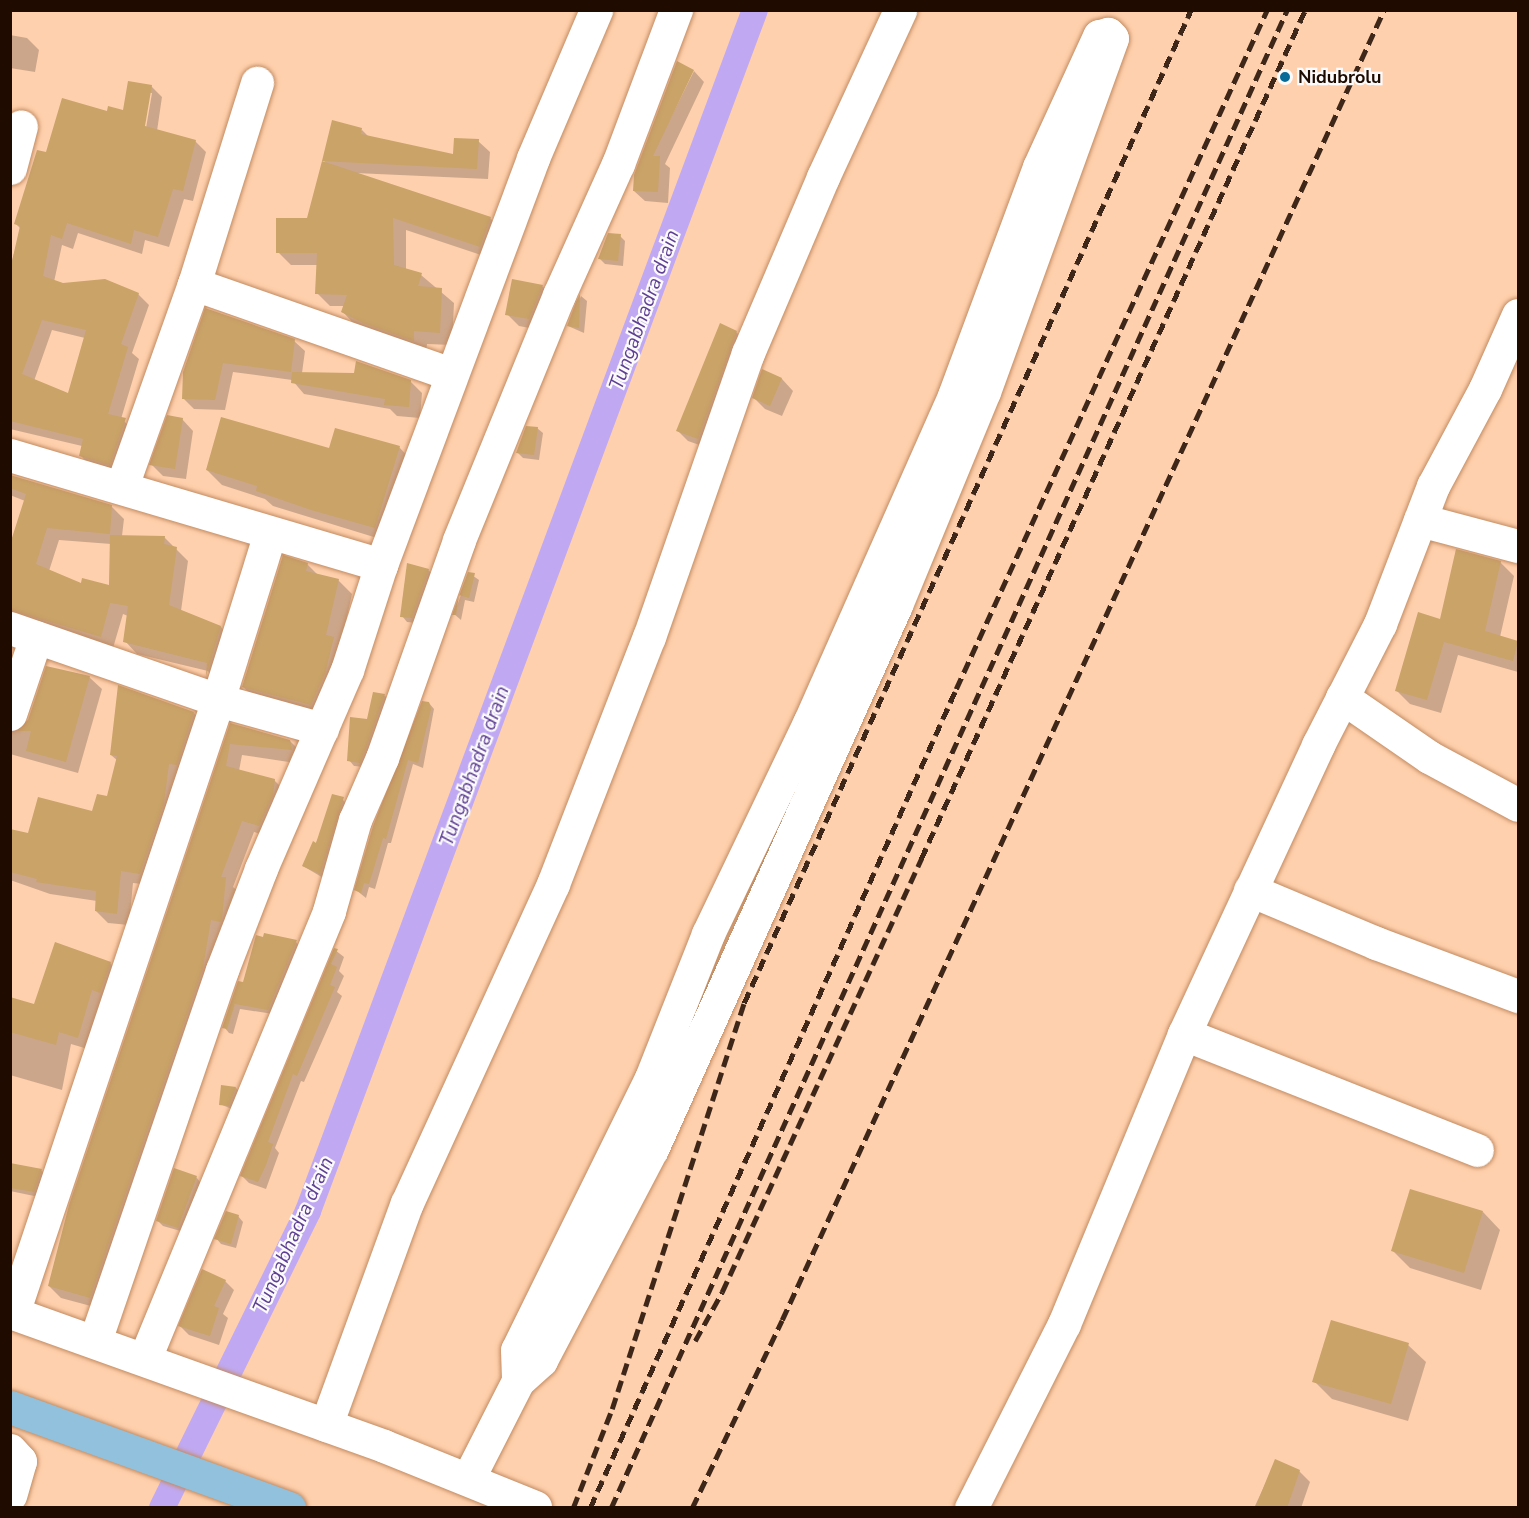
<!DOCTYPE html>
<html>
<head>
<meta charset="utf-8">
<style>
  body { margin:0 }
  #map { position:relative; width:1529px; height:1518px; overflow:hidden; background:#ffd0ad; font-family:"Nunito Sans",sans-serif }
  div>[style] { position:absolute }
  .shadow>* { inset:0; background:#0003 }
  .canal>* { height:26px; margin:-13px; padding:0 13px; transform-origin:13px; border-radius:13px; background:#c0a9f2 }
  .building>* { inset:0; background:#c9a368 }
  .roads { filter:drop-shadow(0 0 2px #c28b61) drop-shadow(0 0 2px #c28b61) }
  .minor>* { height:33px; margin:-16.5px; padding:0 16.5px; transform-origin:16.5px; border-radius:16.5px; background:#fff }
  .major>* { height:33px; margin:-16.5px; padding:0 16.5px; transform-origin:16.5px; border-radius:16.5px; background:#92c1dd }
  .rail>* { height:4.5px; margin-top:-2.25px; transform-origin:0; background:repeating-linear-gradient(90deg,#3e2618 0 12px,transparent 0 18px) }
  .dots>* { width:16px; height:16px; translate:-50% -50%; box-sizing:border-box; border:3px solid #fbfbfb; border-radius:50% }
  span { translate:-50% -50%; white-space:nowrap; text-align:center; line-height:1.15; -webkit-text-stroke:4.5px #fbfbfb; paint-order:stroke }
  .poi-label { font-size:18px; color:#1f0b00; font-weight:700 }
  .left { translate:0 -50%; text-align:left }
  .water-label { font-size:20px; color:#5f3f94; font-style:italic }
  .frame { position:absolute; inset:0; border:12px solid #1f0b00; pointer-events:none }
</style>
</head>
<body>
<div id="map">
  <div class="shadow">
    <i style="clip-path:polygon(10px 35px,27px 38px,39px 50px,35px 72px,10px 68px)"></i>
    <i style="clip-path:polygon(694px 71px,704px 82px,665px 164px,670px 168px,668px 203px,645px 201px,634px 191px)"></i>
    <i style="clip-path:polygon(evenodd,151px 86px,162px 97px,157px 131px,195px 141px,206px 152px,193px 201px,184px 199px,169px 247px,145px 240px,142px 254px,78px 233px,73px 249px,62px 245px,54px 282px,138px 294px,149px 305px,132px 353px,139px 359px,121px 419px,136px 431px,121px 475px,91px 466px,80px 455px,82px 446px,10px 429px,10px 268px,21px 229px,16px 224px,47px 154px,108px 113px,124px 112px,151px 86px,149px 93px,152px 93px,145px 134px,142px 134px,149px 93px,151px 86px,52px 330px,85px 338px,69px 395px,34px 381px,52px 330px)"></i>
    <i style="clip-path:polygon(362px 130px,369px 137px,454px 156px,478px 141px,490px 152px,488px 179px,355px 173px,490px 218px,503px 231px,493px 259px,406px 230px,406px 270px,421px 275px,454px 303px,452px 345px,427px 344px,426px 353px,355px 325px,343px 312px,344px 306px,330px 306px,317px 293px,318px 265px,291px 265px,278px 252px,308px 220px,328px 165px,323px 160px)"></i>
    <i style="clip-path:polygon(620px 236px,625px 241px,623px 266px,605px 264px,600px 259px)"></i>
    <i style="clip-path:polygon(542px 286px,554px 298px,540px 330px,519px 326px,507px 314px)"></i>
    <i style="clip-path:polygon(581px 296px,587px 301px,584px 333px,568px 326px)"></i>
    <i style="clip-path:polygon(736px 332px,746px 342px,708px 448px,688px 441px,678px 431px)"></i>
    <i style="clip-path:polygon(294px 341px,305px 351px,302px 373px,410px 381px,422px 393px,420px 418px,397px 416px,390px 409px,304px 394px,292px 380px,233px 372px,225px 410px,194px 409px,183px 398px,184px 373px)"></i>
    <i style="clip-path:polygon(763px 371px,782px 379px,793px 391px,782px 416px,765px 409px,754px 398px)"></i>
    <i style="clip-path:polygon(182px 419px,193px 431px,186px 479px,163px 476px,151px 464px)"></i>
    <i style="clip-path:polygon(537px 428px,543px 433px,539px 460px,523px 458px,518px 453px)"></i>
    <i style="clip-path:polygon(399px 447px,414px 463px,390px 542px,273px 506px,265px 499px,222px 485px,207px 470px,330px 450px)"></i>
    <i style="clip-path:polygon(evenodd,10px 476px,111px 506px,124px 519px,122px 536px,164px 537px,188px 561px,181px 611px,221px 627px,233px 640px,218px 686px,208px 671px,137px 654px,125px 641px,128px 616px,123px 614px,113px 648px,11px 625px,10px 549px,25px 501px,10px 495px,10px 476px,59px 540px,111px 544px,110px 587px,82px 585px,49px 571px,59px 540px)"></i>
    <i style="clip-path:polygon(1500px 562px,1514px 576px,1500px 637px,1518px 643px,1518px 672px,1458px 655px,1441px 713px,1410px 704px,1396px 690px,1441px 620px)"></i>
    <i style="clip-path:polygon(307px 564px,318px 575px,338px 580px,352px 594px,325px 718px,257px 700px,243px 687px)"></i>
    <i style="clip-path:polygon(428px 570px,434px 575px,417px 623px,407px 622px,402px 616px)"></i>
    <i style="clip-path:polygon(469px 573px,479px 580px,474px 602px,465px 600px,461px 620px,454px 614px)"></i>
    <i style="clip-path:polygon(89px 677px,102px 689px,78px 773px,10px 754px,10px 733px)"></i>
    <i style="clip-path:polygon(384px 695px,389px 700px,365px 767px,354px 766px,349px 760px)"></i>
    <i style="clip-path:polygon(429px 703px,434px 709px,423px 768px,413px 764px,391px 843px,388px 843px,375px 889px,369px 887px,366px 898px,356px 890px)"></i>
    <i style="clip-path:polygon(194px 713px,206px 725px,152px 885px,133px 883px,129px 925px,108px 923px,96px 911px,97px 901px,50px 894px,10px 880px,10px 830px,29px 835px,93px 813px,108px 798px,118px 761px,111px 755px)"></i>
    <i style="clip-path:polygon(231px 725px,290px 741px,302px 753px,302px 764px,242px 755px,239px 771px,274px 780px,286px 792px,271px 837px,254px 832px,233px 887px,238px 891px,102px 1309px,61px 1298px,49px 1286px)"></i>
    <i style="clip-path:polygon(341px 798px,346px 803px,325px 879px,303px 866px)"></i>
    <i style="clip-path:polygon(296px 942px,301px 947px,273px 1014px,240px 1009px,233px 1034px,229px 1033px,224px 1027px,244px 984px)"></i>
    <i style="clip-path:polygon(335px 950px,344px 957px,339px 971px,344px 976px,337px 992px,342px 996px,304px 1082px,301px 1081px,275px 1148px,279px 1153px,266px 1189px,249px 1183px,242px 1176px)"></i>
    <i style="clip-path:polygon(110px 963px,122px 975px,91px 1050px,71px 1044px,62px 1090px,10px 1075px,10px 998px,35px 1005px)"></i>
    <i style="clip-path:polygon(222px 1087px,236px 1088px,241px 1093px,234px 1110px,220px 1104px)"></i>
    <i style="clip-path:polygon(10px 1164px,41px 1170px,46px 1175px,39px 1197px,10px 1191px)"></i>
    <i style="clip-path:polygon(196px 1177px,201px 1183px,184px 1232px,163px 1226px,158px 1221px)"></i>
    <i style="clip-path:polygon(1483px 1212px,1500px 1230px,1481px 1290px,1410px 1268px,1392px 1250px)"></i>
    <i style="clip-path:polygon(238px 1216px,243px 1222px,236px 1248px,221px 1244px,216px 1238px)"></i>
    <i style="clip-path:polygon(225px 1281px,234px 1290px,223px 1314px,228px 1318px,219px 1345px,189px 1335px,180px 1326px)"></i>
    <i style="clip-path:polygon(1408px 1345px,1426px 1362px,1408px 1421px,1332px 1399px,1314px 1381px)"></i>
    <i style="clip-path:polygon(1276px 1461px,1299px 1471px,1310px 1482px,1301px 1508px,1254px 1508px)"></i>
  </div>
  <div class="canal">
    <i style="left:162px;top:1508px;width:331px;rotate:-63.8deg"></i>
    <i style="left:308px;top:1211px;width:1281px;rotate:-69.59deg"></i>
  </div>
  <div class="building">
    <i style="clip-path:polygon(677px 61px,694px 70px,653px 156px,660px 156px,658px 192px,633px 191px,634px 175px)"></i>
    <i style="clip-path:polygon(evenodd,128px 81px,152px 85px,145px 126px,196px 140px,183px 191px,173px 189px,158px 237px,134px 230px,131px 244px,67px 223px,62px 239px,51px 235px,43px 276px,63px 283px,105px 279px,139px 293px,121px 344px,128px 347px,108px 414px,126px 418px,110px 465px,79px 456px,83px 439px,10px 421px,10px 270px,20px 226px,14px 224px,37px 150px,46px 152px,62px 98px,107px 111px,108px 106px,123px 110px,128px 81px,42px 320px,86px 330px,68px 393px,22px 374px,42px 320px)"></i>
    <i style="clip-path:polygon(332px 120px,362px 128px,361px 134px,453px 154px,454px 138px,479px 139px,477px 169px,322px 161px)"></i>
    <i style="clip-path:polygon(322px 161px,491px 217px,480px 247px,393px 218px,394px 265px,422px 273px,418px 286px,442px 288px,440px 333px,414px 331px,414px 341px,363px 323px,341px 312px,347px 295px,315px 294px,317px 253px,276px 253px,276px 218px,307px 218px)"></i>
    <i style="clip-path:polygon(608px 233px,621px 234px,618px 261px,598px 259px)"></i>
    <i style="clip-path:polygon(512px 279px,543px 285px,529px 319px,505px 315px)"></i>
    <i style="clip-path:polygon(580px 294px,579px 328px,567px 326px,576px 302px)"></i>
    <i style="clip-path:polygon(205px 308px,295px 339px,291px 372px,223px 363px,215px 400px,182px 399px,183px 372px)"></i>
    <i style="clip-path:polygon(720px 323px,737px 331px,698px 439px,676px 431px)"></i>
    <i style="clip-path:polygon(356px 361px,411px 380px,409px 407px,384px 405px,385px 399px,291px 383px,292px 372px,354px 373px)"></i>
    <i style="clip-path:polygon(762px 369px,782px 378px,770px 406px,752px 398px)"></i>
    <i style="clip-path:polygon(167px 415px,183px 418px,175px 469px,149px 465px)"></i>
    <i style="clip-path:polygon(221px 417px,329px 448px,335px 428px,400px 446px,375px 528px,311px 510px,256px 491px,257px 486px,206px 470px)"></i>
    <i style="clip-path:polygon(526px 426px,538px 427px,534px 455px,516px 453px)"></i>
    <i style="clip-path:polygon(10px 475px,112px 505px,110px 534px,47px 528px,36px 564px,81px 583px,82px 578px,109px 585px,110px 535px,165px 536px,164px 544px,177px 547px,169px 605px,221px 626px,206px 676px,207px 663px,123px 642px,128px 606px,110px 603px,101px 637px,10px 610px,10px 544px,26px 494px,10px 488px)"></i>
    <i style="clip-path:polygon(1456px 549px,1501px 561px,1485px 631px,1518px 641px,1513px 661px,1444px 642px,1427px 700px,1395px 691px,1418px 612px,1440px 619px)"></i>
    <i style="clip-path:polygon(283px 555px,308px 563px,306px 571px,339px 579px,326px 635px,334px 637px,325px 674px,311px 705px,242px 687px)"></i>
    <i style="clip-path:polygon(407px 563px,429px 569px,412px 618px,400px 617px)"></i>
    <i style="clip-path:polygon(468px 572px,475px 573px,469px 598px,459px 595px,456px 615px,452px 615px)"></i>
    <i style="clip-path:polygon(46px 666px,90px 676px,66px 762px,26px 751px,31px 731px,17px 731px,28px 720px)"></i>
    <i style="clip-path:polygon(118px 685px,194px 712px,177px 765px,169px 764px,164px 803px,140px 874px,121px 871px,117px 914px,95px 911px,96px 891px,36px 882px,37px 879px,10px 872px,10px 829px,28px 833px,38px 797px,92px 811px,97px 794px,107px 796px,117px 756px,110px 755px)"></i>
    <i style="clip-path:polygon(373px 692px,385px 694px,365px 751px,360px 763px,347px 761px,350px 717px,367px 719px)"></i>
    <i style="clip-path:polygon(422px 701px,429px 702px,431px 709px,418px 763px,408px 760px,386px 839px,383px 838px,369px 884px,364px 883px,361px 893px,354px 890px,373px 826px)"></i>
    <i style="clip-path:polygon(230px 723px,290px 740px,292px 750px,230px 744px,226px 766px,275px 779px,273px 795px,259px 826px,242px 821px,221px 877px,226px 877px,222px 919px,220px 922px,211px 920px,203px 968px,90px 1298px,48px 1286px,69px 1205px)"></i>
    <i style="clip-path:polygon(332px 794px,344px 797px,320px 874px,302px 866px,313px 841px,316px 843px)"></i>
    <i style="clip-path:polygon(264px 933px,297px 940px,268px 1010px,235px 1004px,227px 1029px,222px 1028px,238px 981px,243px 982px,256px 935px,263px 937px)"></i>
    <i style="clip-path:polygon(55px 942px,111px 962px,100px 993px,92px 990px,78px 1038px,59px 1032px,56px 1045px,10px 1032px,10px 997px,34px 1004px)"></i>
    <i style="clip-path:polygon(334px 948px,338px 949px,331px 964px,337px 967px,330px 985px,335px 987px,297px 1076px,293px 1074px,268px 1142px,273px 1144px,266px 1165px,258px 1182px,240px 1176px)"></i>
    <i style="clip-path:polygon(221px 1085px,236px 1087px,229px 1106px,219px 1105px)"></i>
    <i style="clip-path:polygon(10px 1163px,42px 1169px,34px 1192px,10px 1188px)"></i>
    <i style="clip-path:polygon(174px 1168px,197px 1176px,178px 1228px,156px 1221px)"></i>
    <i style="clip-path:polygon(1410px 1189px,1483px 1211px,1464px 1273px,1391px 1251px)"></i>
    <i style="clip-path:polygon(226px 1211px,239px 1215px,231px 1244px,214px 1239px)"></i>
    <i style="clip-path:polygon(202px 1269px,226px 1280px,214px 1306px,219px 1308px,210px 1336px,178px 1326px)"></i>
    <i style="clip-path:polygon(1331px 1320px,1409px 1343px,1391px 1404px,1312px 1382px)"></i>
    <i style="clip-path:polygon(1275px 1459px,1300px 1470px,1287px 1508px,1255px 1508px)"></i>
  </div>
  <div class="roads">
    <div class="minor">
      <i style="left:10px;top:168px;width:43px;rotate:-75.3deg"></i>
      <i style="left:194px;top:284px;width:272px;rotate:19.3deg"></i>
      <i style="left:10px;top:455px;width:387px;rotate:16.5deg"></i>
      <i style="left:381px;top:565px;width:110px;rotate:107.9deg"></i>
      <i style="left:347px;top:670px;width:217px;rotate:113.4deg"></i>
      <i style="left:261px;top:869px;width:108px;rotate:111.1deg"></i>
      <i style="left:222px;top:970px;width:392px;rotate:108.9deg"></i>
      <i style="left:122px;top:486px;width:214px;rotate:-70.4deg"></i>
      <i style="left:194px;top:284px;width:211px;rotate:-72.6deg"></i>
      <i style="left:1420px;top:520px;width:101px;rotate:14.9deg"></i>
      <i style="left:381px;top:565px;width:434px;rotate:-69.5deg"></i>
      <i style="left:533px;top:158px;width:161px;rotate:-66.9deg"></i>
      <i style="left:10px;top:628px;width:220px;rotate:19.1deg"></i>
      <i style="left:218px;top:700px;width:108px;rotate:15.6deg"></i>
      <i style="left:1342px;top:697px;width:106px;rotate:34.6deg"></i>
      <i style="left:1429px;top:757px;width:101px;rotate:28.3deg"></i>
      <i style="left:10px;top:714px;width:81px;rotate:-71.3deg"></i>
      <i style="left:1250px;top:890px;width:137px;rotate:22.8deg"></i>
      <i style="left:1376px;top:943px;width:152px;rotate:20.5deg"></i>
      <i style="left:1184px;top:1034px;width:315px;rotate:21.6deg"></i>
      <i style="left:10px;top:1312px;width:397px;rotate:19.7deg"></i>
      <i style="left:384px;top:1446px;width:163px;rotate:22deg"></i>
      <i style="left:13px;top:1313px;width:646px;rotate:-71.51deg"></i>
      <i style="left:218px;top:700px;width:175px;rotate:-72.7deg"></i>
      <i style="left:145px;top:1358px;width:483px;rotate:-67.6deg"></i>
      <i style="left:329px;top:911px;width:95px;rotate:-74.1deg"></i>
      <i style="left:355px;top:820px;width:68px;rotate:-66.5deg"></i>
      <i style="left:382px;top:758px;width:231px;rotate:-70.5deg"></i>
      <i style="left:459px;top:540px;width:265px;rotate:-67.8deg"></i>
      <i style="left:559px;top:295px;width:144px;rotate:-65.8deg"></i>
      <i style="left:618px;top:164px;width:165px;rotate:-69.4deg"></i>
      <i style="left:326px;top:1425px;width:236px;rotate:-70deg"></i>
      <i style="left:407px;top:1203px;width:351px;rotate:-65.4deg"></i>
      <i style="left:553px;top:884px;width:265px;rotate:-68.8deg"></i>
      <i style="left:649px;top:637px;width:301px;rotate:-70.8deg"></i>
      <i style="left:748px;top:353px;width:191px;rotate:-66.9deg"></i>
      <i style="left:823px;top:177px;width:184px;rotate:-65.2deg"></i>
      <i style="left:10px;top:1450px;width:15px;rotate:48deg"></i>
      <i style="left:20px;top:1461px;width:35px;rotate:106deg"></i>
      <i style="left:468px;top:1479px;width:110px;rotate:-63deg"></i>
      <i style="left:518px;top:1381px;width:31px;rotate:-42deg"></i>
      <i style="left:541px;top:1360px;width:238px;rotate:-62.3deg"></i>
      <i style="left:652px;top:1149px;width:596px;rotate:-65.84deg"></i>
      <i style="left:896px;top:605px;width:230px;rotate:-67.6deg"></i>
      <i style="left:984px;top:392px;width:376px;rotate:-70.1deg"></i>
      <i style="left:1112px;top:38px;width:6px;rotate:-135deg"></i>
      <i style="left:1108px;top:34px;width:9px;rotate:167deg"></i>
      <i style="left:1099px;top:36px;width:144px;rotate:114.6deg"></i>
      <i style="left:1039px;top:167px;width:244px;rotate:110.4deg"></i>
      <i style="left:954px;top:396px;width:358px;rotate:113.9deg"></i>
      <i style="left:809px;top:723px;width:234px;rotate:115.6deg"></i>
      <i style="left:708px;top:934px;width:155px;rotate:111.6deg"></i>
      <i style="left:651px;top:1078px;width:303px;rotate:116.2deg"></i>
      <i style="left:517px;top:1350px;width:31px;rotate:88deg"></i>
      <i style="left:971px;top:1508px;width:206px;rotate:-63.2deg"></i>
      <i style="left:1064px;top:1324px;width:314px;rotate:-67.5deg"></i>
      <i style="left:1184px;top:1034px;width:319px;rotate:-65.1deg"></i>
      <i style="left:1318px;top:745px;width:136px;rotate:-62.9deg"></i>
      <i style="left:1380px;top:624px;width:148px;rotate:-69deg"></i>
      <i style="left:1433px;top:486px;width:110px;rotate:-61.8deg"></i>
      <i style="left:1485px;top:389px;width:81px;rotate:-66deg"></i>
    </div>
    <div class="major">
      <i style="left:10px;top:1407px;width:297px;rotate:19.9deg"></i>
    </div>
  </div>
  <div class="rail">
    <i style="left:695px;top:1341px;width:56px;rotate:-61.1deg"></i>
    <i style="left:722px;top:1292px;width:477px;rotate:-65.3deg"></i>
    <i style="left:921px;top:859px;width:932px;rotate:-65.66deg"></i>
    <i style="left:573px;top:1508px;width:106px;rotate:-68.5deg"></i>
    <i style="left:612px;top:1409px;width:427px;rotate:-72deg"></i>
    <i style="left:744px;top:1003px;width:1089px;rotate:-65.77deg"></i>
    <i style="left:590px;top:1508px;width:897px;rotate:-65.92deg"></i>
    <i style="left:956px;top:689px;width:747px;rotate:-65.39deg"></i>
    <i style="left:611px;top:1508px;width:1643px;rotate:-65.71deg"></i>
    <i style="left:692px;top:1508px;width:208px;rotate:-64.4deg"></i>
    <i style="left:782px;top:1320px;width:1442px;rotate:-65.32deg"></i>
  </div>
  <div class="dots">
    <i style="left:1285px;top:77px;background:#096a98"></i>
  </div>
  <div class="poi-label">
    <span class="left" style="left:1298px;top:77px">Nidubrolu</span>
  </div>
  <div class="water-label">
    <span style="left:644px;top:310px;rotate:-70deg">Tungabhadra drain</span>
    <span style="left:474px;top:766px;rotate:-70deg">Tungabhadra drain</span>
    <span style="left:293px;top:1235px;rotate:-66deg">Tungabhadra drain</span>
  </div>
  <div class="frame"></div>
</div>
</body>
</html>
